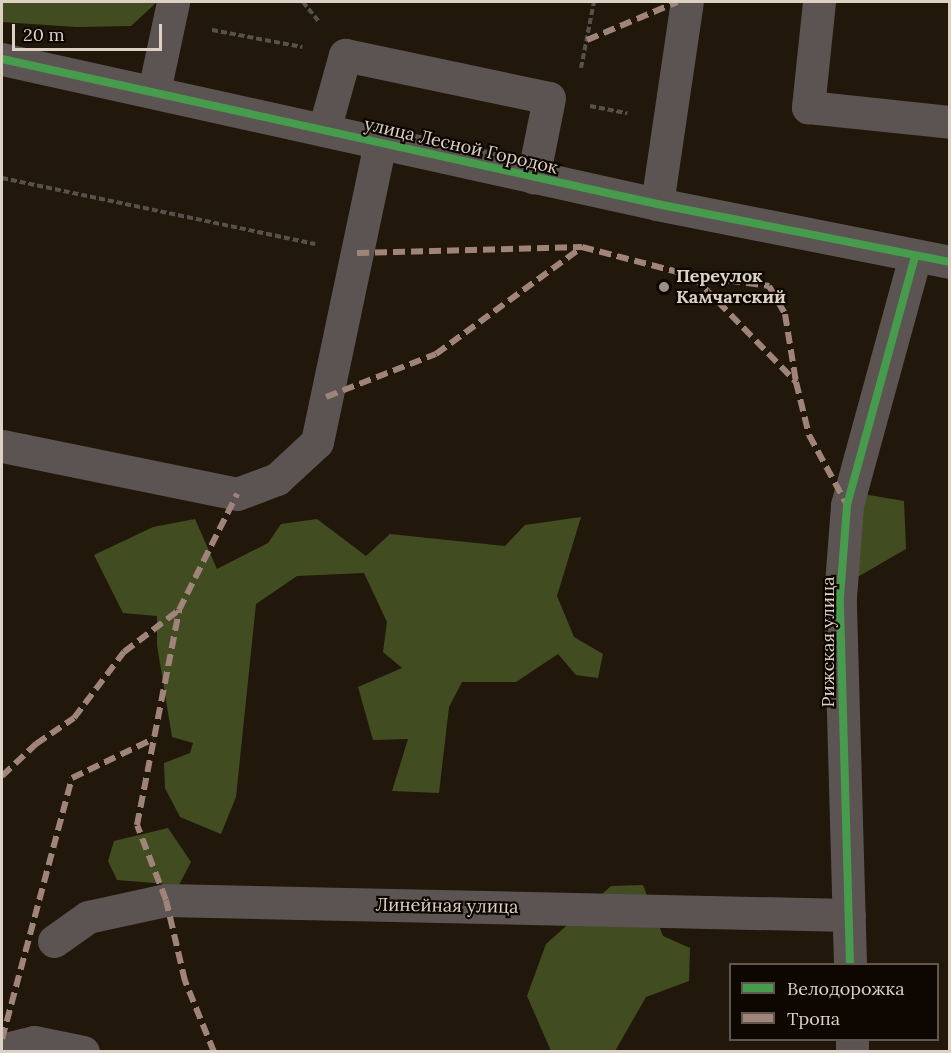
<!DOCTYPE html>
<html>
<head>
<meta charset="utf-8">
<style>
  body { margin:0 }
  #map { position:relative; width:951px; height:1053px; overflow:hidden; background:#21180b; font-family:Lora,serif }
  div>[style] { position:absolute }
  .forest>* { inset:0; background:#414d21 }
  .path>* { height:4px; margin-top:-2px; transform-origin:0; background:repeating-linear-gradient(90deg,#57504b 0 6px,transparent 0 9px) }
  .minor>* { height:33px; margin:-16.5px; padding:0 16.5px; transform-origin:16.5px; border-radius:16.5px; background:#5b5452 }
  .quiet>* { height:6px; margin-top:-3px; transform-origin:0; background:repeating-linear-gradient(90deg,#a18479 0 12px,transparent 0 18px) }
  .cycleway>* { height:8px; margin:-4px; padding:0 4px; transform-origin:4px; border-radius:4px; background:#469c4c }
  .dots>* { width:16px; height:16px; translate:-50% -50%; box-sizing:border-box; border:3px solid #0d0601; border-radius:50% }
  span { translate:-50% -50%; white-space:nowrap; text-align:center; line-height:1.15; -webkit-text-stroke:4.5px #0d0601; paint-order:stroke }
  .street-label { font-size:18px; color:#ddd1c4 }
  .poi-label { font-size:18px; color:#ddd1c4; font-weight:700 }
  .left { translate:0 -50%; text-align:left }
  .frame { position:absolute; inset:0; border:3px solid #ddd1c4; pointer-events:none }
  .legend { position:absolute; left:729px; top:963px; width:210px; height:78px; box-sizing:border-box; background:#0d0601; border:2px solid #60574f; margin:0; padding:8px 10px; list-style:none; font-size:18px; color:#ddd1c4 }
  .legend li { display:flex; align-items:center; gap:12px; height:30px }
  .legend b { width:30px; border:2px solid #60574f }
  .scale { position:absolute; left:12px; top:24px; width:150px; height:27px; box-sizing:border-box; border:3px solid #ddd1c4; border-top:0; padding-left:8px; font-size:18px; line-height:21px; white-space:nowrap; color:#ddd1c4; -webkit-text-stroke:4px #0d0601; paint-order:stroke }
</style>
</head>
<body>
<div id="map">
  <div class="forest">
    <i style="clip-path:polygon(2px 2px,157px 2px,131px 26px,76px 27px,2px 22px)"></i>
    <i style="clip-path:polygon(863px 494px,904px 501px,906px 549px,854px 579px)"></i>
    <i style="clip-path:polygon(581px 517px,557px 596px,574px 637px,603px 654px,598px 678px,576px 675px,558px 654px,516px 682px,462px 682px,449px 707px,439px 793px,392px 791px,408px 739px,373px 740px,358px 687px,402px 668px,383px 652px,387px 622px,364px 573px,297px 576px,256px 604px,236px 797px,221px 834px,180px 817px,165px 788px,164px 763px,190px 753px,193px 743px,172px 737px,157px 645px,157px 616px,123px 613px,94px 555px,153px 527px,195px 519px,217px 569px,268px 543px,281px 524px,317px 519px,366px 556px,390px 534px,505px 546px,525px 525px)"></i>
    <i style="clip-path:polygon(168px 828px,191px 862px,179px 885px,117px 880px,108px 861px,114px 841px)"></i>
    <i style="clip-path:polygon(643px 885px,663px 936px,690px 948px,689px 981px,646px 997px,615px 1051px,551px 1051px,527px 996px,546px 944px,611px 886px)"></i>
  </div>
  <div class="path">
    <i style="left:303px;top:2px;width:26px;rotate:51deg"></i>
    <i style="left:212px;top:30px;width:92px;rotate:10.7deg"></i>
    <i style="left:581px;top:68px;width:67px;rotate:-78.9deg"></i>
    <i style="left:590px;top:106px;width:38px;rotate:11deg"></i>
    <i style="left:2px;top:178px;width:320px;rotate:11.9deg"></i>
  </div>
  <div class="minor">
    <i style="left:819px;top:2px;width:106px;rotate:96deg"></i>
    <i style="left:808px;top:107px;width:143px;rotate:6deg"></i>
    <i style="left:2px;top:59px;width:671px;rotate:12.48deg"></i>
    <i style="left:657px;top:204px;width:299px;rotate:11.2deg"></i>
    <i style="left:154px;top:91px;width:91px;rotate:-77.9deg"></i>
    <i style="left:324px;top:130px;width:78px;rotate:-74.4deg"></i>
    <i style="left:345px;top:55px;width:208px;rotate:11.9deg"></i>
    <i style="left:549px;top:98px;width:81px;rotate:101.4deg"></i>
    <i style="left:657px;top:204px;width:204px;rotate:-81.6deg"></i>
    <i style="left:2px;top:446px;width:240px;rotate:11.5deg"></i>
    <i style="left:237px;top:494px;width:43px;rotate:-20.6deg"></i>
    <i style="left:277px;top:479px;width:54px;rotate:-42.8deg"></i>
    <i style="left:317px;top:442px;width:306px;rotate:-78.1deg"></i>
    <i style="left:54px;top:941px;width:42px;rotate:-35.2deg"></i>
    <i style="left:88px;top:917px;width:80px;rotate:-12.3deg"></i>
    <i style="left:166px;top:900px;width:683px;rotate:1.26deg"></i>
    <i style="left:850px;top:964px;width:367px;rotate:-91.6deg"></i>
    <i style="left:840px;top:597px;width:92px;rotate:-85.6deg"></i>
    <i style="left:847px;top:505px;width:258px;rotate:-74.7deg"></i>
    <i style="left:852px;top:1040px;width:12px;rotate:90deg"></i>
    <i style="left:2px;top:1050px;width:33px;rotate:-14deg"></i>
    <i style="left:34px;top:1042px;width:50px;rotate:11.5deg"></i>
  </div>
  <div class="quiet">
    <i style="left:587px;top:40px;width:98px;rotate:-22.9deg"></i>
    <i style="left:357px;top:253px;width:225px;rotate:-1.5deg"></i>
    <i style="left:582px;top:247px;width:115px;rotate:14.6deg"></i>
    <i style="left:693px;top:276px;width:77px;rotate:7.5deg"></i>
    <i style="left:769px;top:286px;width:32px;rotate:60deg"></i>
    <i style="left:785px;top:314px;width:69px;rotate:80.8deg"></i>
    <i style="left:693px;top:276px;width:148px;rotate:45.8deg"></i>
    <i style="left:796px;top:382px;width:55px;rotate:76.2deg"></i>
    <i style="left:809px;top:435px;width:80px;rotate:61.5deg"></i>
    <i style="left:326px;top:397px;width:118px;rotate:-21.4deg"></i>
    <i style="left:436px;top:354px;width:181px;rotate:-36.2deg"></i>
    <i style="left:2px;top:776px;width:47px;rotate:-43.3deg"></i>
    <i style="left:36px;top:744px;width:46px;rotate:-34.4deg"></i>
    <i style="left:74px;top:718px;width:83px;rotate:-52.9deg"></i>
    <i style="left:124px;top:652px;width:69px;rotate:-37.4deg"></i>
    <i style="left:2px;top:1039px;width:270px;rotate:-75deg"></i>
    <i style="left:72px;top:778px;width:90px;rotate:-25.7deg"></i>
    <i style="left:214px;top:1052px;width:77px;rotate:-112.2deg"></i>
    <i style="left:185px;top:981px;width:83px;rotate:-103.2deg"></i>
    <i style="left:166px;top:900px;width:80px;rotate:-111.1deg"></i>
    <i style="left:137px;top:825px;width:219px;rotate:-78.9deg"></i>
    <i style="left:179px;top:610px;width:130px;rotate:-63.4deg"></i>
  </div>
  <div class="cycleway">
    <i style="left:2px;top:59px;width:671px;rotate:12.48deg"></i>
    <i style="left:657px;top:204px;width:299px;rotate:11.2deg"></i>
    <i style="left:850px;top:964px;width:367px;rotate:-91.6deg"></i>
    <i style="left:840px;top:597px;width:92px;rotate:-85.6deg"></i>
    <i style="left:847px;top:505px;width:258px;rotate:-74.7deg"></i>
  </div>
  <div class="dots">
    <i style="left:664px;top:287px;background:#9b9083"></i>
  </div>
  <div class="street-label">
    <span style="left:461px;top:146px;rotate:13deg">улица Лесной Городок</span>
    <span style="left:828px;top:642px;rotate:-90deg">Рижская улица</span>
    <span style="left:447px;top:906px;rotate:1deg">Линейная улица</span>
  </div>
  <div class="poi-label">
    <span class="left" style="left:676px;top:287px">Переулок<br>Камчатский</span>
  </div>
  <div class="frame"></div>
  <ul class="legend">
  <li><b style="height:8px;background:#469c4c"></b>Велодорожка</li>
  <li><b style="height:8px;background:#a18479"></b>Тропа</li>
  </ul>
  <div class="scale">20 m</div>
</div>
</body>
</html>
